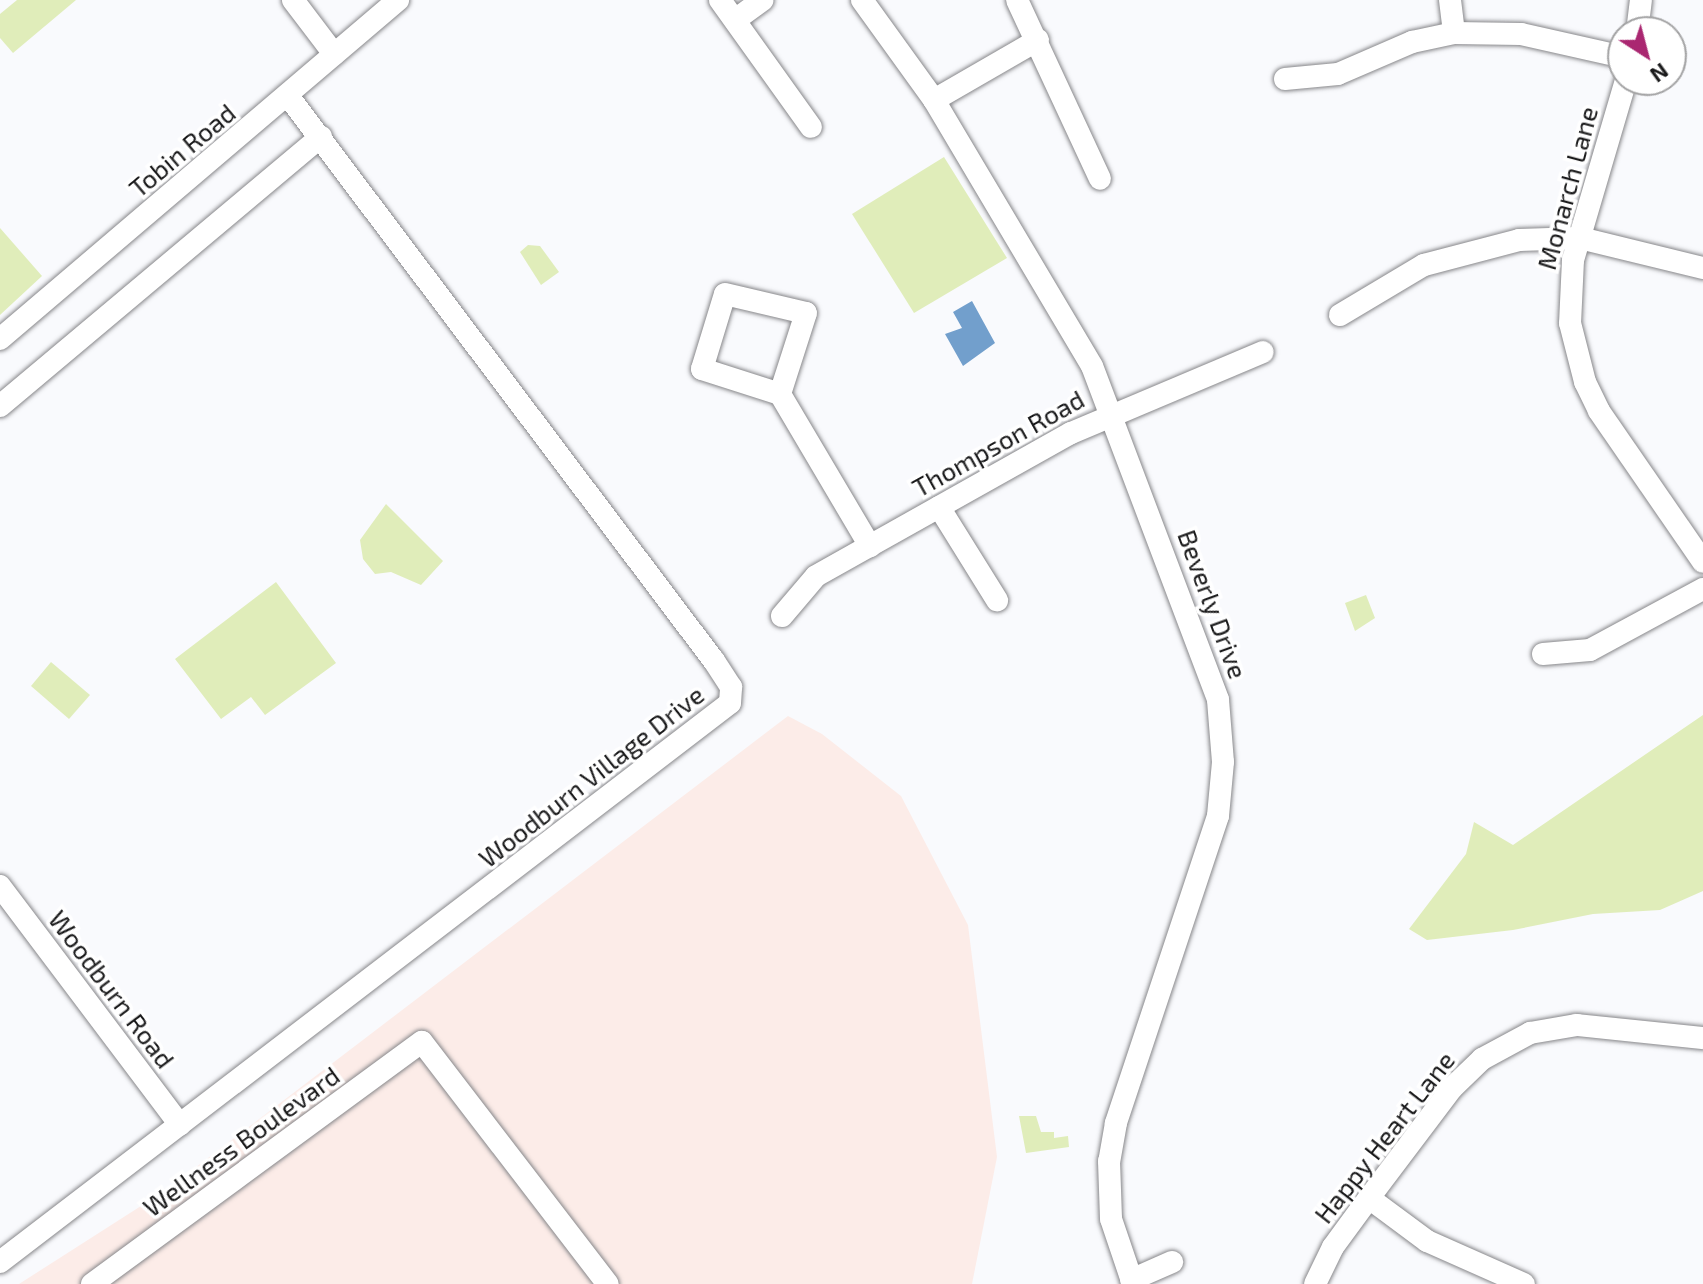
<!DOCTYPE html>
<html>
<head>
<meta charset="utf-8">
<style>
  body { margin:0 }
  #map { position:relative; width:1703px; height:1284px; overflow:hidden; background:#f9fafd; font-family:"Exo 2",sans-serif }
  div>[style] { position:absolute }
  .medical>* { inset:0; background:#fcece8 }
  .green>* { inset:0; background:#e0edba }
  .water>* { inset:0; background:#729fcc }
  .roads { filter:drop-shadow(0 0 2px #87878a) drop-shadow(0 0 2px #87878a) }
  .minor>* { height:22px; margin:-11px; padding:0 11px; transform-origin:11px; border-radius:11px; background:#fff }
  span { translate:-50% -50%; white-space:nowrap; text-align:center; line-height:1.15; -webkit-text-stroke:7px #fff; paint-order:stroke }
  .street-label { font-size:26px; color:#1a1a1b }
  .north { position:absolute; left:1607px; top:16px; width:80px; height:80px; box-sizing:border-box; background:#fff; border:2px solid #a3a3a4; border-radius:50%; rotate:144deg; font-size:22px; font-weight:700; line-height:32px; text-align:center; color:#1a1a1b }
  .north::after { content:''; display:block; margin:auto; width:28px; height:36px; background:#aa2771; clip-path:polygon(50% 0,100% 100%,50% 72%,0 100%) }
</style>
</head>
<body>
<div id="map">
  <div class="medical">
    <i style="clip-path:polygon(788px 716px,822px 734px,901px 796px,968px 925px,997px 1157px,972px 1284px,19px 1284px,166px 1190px)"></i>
  </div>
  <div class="green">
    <i style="clip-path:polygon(17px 0,76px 0,13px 53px,0 38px,0 14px)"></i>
    <i style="clip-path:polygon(944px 157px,1007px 258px,914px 313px,852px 214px)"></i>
    <i style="clip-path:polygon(0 228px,42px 276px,0 315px)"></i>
    <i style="clip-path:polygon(528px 245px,540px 246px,559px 272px,541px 285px,520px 252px)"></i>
    <i style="clip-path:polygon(386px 504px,443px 561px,421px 585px,391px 572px,375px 574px,363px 559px,360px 540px)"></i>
    <i style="clip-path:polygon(276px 582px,336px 663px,265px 715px,251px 697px,221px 719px,175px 659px)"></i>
    <i style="clip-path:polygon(1366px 595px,1375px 618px,1355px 631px,1345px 603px)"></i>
    <i style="clip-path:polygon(51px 662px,90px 695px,69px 719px,31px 686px)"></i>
    <i style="clip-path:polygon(1703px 715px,1703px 891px,1660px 910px,1593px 914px,1513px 930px,1427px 940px,1409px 929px,1466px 854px,1474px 822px,1513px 845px)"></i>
    <i style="clip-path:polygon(1019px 1116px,1036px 1116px,1041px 1132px,1054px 1132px,1054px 1138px,1068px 1136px,1069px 1147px,1026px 1153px)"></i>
  </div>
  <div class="water">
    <i style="clip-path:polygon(972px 301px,995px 343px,963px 366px,945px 334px,962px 328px,953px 312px)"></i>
  </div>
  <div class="roads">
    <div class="minor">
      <i style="left:293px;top:0;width:68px;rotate:52.8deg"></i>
      <i style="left:720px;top:0;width:156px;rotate:54.4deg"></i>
      <i style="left:862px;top:0;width:123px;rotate:54.2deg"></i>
      <i style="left:934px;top:100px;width:309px;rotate:59.3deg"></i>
      <i style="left:1092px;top:366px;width:357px;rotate:69.3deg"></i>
      <i style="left:1218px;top:700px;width:62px;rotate:85.4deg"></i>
      <i style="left:1223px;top:762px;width:54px;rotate:95.3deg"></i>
      <i style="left:1218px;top:816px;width:324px;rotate:108.4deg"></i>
      <i style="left:1116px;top:1123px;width:39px;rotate:100deg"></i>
      <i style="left:1109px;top:1161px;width:58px;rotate:88deg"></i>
      <i style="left:1111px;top:1219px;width:69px;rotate:71.3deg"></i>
      <i style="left:1017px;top:0;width:197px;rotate:65.1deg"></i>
      <i style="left:1450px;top:0;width:33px;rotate:83deg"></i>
      <i style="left:735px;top:20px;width:34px;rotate:-36deg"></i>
      <i style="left:1637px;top:32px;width:32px;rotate:-83deg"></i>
      <i style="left:1285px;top:79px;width:53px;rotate:-5.4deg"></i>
      <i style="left:1338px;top:74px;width:81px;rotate:-23.4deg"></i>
      <i style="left:1412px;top:42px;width:43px;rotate:-12.1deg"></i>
      <i style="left:1454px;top:33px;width:67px;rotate:0.9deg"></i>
      <i style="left:1521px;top:34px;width:105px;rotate:12.7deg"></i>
      <i style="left:1626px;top:80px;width:188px;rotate:106.4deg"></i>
      <i style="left:1573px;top:260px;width:63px;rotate:92.7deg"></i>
      <i style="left:1570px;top:323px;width:61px;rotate:75.7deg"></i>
      <i style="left:1585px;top:382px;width:32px;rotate:64deg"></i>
      <i style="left:1599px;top:411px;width:183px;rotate:55.4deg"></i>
      <i style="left:934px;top:100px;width:120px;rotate:-30deg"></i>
      <i style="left:1340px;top:315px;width:98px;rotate:-30.8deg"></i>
      <i style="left:1424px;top:265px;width:98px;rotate:-14.7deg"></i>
      <i style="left:1519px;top:240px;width:61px;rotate:-1.9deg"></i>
      <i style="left:1580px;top:238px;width:127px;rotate:13.7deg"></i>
      <i style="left:0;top:339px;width:523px;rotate:-40.42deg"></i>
      <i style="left:780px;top:394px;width:82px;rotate:-162.2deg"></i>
      <i style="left:702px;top:369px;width:78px;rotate:-73deg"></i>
      <i style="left:725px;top:294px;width:83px;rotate:13.2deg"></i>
      <i style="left:806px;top:313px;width:85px;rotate:107.8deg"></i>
      <i style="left:780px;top:394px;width:177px;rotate:59.4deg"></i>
      <i style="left:0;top:406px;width:419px;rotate:-40deg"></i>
      <i style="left:939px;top:507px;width:110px;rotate:58.1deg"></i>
      <i style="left:782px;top:616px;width:52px;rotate:-49.6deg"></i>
      <i style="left:816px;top:576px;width:292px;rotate:-29.3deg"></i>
      <i style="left:1071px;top:433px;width:208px;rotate:-22.9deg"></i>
      <i style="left:1543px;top:654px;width:47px;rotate:-4.9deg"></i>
      <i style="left:1590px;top:650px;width:128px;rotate:-28.4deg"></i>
      <i style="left:0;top:886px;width:299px;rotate:53deg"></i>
      <i style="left:1369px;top:1198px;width:72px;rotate:36.6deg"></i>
      <i style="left:1427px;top:1241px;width:106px;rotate:23.9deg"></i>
      <i style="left:0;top:1262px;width:919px;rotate:-37.44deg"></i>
      <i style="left:730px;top:703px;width:16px;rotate:-86deg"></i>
      <i style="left:731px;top:687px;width:31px;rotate:-123deg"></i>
      <i style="left:714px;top:661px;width:706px;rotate:-127deg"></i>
      <i style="left:1131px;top:1280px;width:45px;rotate:-23.7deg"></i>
      <i style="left:92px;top:1284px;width:409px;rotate:-36.3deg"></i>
      <i style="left:422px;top:1042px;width:305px;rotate:52.5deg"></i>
      <i style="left:1315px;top:1284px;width:41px;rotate:-64.1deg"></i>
      <i style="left:1333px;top:1247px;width:61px;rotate:-53.7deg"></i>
      <i style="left:1369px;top:1198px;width:138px;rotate:-53deg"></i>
      <i style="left:1452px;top:1088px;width:42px;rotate:-44deg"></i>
      <i style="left:1482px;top:1059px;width:55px;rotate:-28.4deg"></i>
      <i style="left:1530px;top:1033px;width:48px;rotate:-9.7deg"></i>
      <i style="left:1577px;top:1025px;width:127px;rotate:5.9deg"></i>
    </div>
  </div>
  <div class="street-label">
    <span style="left:182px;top:150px;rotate:-40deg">Tobin Road</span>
    <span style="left:1567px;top:188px;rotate:-75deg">Monarch Lane</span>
    <span style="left:998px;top:443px;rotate:-29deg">Thompson Road</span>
    <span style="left:1213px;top:604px;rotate:70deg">Beverly Drive</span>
    <span style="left:591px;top:776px;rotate:-38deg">Woodburn Village Drive</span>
    <span style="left:112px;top:989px;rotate:53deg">Woodburn Road</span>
    <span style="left:1384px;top:1137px;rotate:-52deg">Happy Heart Lane</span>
    <span style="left:241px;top:1141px;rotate:-36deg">Wellness Boulevard</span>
  </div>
  <div class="north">N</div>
</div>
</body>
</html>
